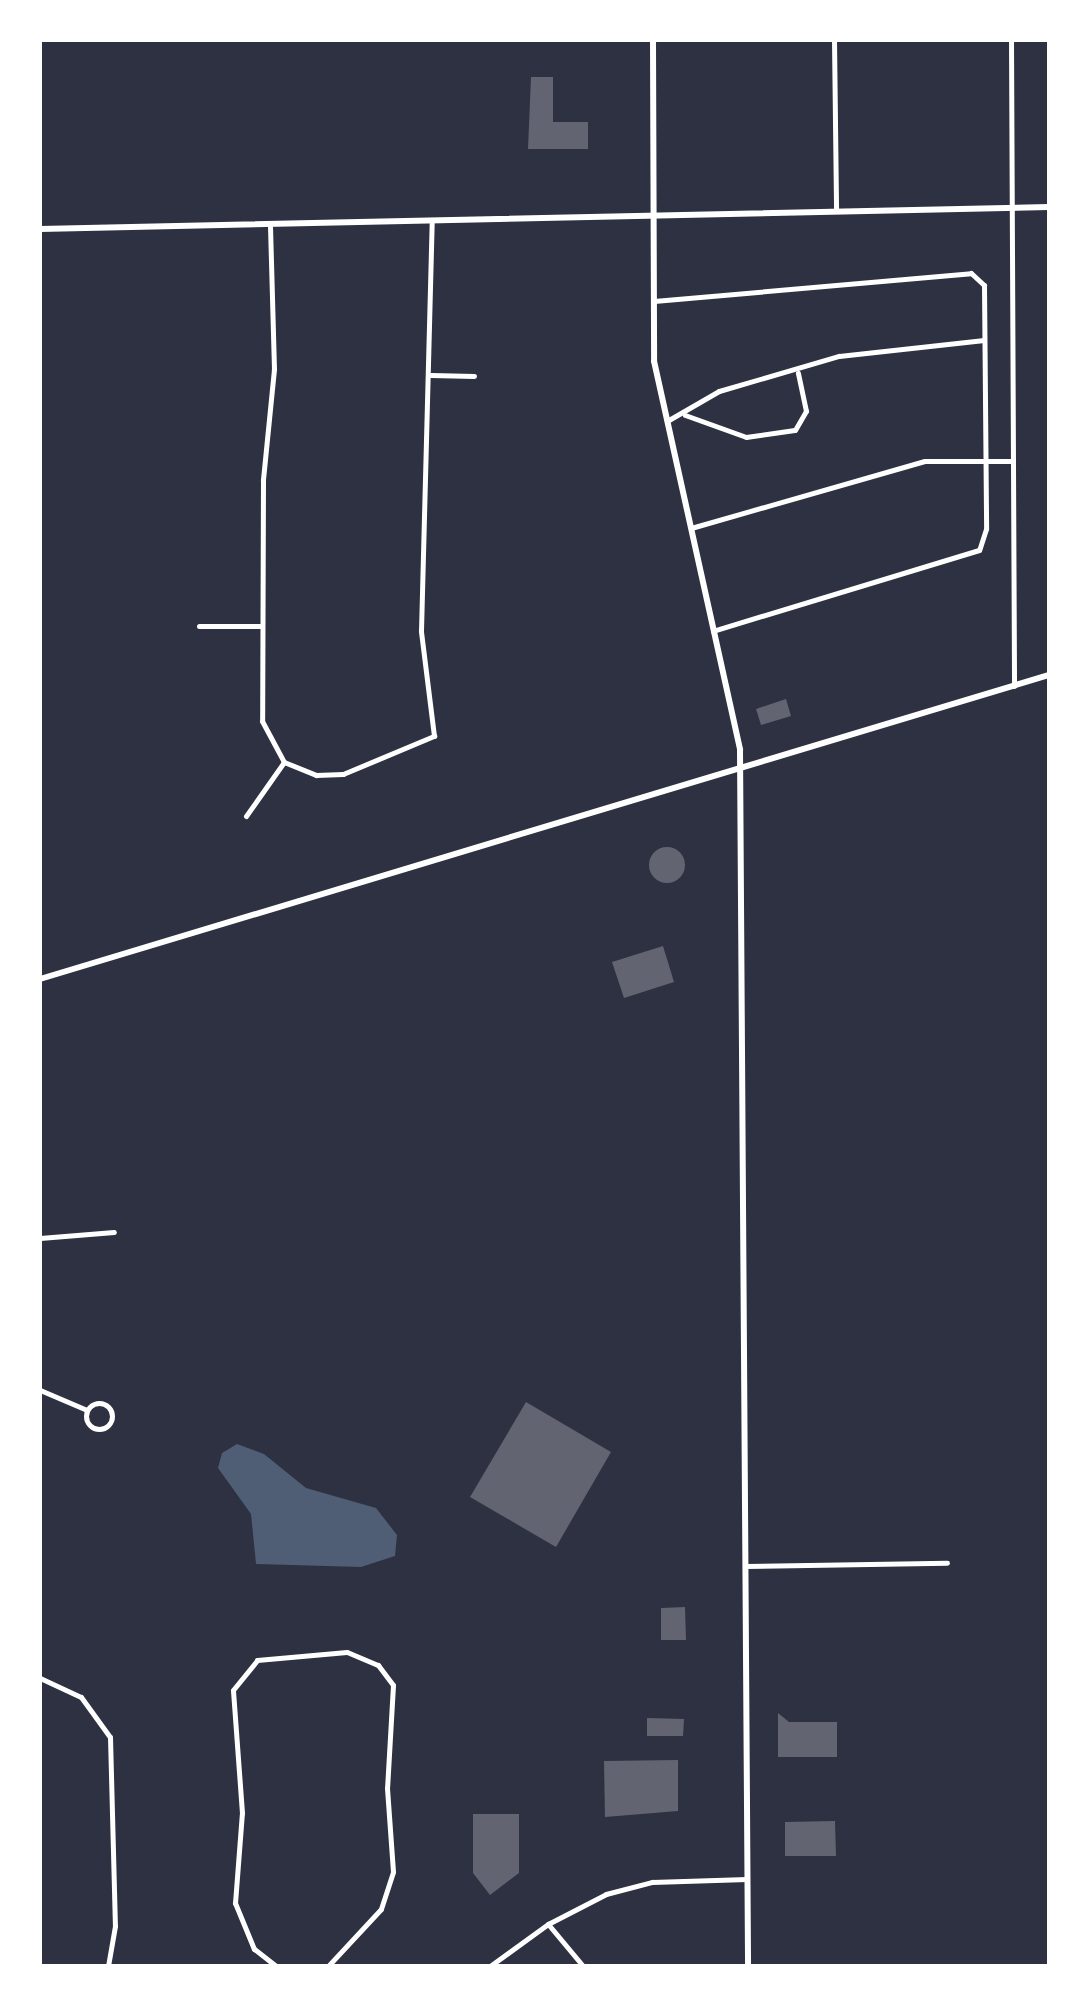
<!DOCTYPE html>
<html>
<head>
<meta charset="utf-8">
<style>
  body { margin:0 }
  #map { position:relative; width:1089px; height:2006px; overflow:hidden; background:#2d3142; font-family:Cabin,sans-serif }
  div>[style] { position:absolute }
  .water>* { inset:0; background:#4f5d75 }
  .building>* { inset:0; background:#626471 }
  .round { border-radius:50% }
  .minor>* { height:5px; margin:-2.5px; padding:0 2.5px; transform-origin:2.5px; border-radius:2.5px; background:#fff }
  .minor>.ring { margin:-2.5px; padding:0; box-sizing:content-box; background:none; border:5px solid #fff; border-radius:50% }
  .tertiary>* { height:6px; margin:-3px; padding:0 3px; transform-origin:3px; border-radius:3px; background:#fff }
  span { translate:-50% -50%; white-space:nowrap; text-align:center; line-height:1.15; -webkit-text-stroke:10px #fff; paint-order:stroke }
  .frame { position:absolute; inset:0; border:42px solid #fff; pointer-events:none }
</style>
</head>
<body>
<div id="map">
  <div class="water">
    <i style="clip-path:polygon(237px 1444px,264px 1454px,306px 1488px,376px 1508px,397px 1535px,395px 1556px,361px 1567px,256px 1564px,251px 1514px,218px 1468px,222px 1453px)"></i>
  </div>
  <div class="building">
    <i style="clip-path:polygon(531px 77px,553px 77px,553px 122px,588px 122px,588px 149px,528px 149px)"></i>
    <i style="clip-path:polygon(786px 699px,791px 716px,761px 725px,756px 709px)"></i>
    <i class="round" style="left:649px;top:847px;width:36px;height:36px"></i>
    <i style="clip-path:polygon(663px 946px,674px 982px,624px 998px,612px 962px)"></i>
    <i style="clip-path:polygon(526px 1402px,611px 1452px,556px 1547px,470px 1497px)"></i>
    <i style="clip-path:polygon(685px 1607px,686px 1640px,661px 1640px,661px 1608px)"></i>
    <i style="clip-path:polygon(778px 1713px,789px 1722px,837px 1722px,837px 1757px,778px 1757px)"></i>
    <i style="clip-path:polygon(647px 1718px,684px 1719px,683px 1736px,647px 1736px)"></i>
    <i style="clip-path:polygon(678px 1760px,678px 1811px,605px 1817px,604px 1761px)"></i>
    <i style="clip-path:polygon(473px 1814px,519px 1814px,519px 1873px,490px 1895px,473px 1873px)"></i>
    <i style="clip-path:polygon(835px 1821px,836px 1856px,785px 1856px,785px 1822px)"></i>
  </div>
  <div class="minor">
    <i style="left:834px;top:40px;width:171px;rotate:89.3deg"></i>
    <i style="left:1011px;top:40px;width:646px;rotate:89.73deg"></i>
    <i style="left:270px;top:226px;width:143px;rotate:88.4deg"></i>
    <i style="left:274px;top:369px;width:112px;rotate:95.7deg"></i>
    <i style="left:263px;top:480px;width:241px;rotate:90.2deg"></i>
    <i style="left:262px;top:721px;width:47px;rotate:61.8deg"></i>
    <i style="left:284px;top:762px;width:35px;rotate:22deg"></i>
    <i style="left:316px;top:775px;width:27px;rotate:-2deg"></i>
    <i style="left:343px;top:774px;width:99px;rotate:-22.7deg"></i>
    <i style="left:434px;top:736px;width:106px;rotate:-97.1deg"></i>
    <i style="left:421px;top:631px;width:408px;rotate:-88.5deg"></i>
    <i style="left:654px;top:301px;width:318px;rotate:-5deg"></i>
    <i style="left:971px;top:273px;width:18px;rotate:43deg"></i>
    <i style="left:984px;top:285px;width:244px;rotate:89.5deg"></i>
    <i style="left:986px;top:529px;width:22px;rotate:108deg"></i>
    <i style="left:979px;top:550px;width:278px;rotate:163.1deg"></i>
    <i style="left:431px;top:375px;width:43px;rotate:1.3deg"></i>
    <i style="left:685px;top:415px;width:65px;rotate:19.8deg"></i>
    <i style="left:746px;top:437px;width:49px;rotate:-8.1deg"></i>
    <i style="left:795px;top:430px;width:22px;rotate:-60deg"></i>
    <i style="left:806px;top:411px;width:39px;rotate:-102deg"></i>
    <i style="left:667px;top:421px;width:60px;rotate:-30deg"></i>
    <i style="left:719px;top:391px;width:125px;rotate:-16.3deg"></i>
    <i style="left:839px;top:356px;width:146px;rotate:-6.3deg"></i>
    <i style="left:691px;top:528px;width:243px;rotate:-16deg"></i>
    <i style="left:925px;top:461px;width:88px"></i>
    <i style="left:199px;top:626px;width:62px"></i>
    <i style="left:246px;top:816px;width:66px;rotate:-54.9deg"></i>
    <i style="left:40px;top:1238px;width:74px;rotate:-4.6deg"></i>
    <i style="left:40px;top:1390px;width:51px;rotate:23.1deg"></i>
    <i class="ring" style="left:86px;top:1403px;width:21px;height:21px"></i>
    <i style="left:745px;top:1566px;width:202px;rotate:-0.9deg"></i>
    <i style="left:40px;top:1678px;width:45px;rotate:24.9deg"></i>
    <i style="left:81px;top:1697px;width:49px;rotate:54.1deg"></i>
    <i style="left:110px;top:1737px;width:189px;rotate:88.5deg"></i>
    <i style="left:115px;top:1926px;width:41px;rotate:99.9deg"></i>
    <i style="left:548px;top:1924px;width:55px;rotate:50.2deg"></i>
    <i style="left:276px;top:1966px;width:28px;rotate:-142deg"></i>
    <i style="left:254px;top:1949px;width:50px;rotate:-112.4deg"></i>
    <i style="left:235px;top:1903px;width:90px;rotate:-85.6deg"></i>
    <i style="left:242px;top:1813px;width:123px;rotate:-94.2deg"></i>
    <i style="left:233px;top:1690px;width:38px;rotate:-51deg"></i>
    <i style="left:257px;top:1660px;width:90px;rotate:-5.1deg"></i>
    <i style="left:347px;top:1652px;width:34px;rotate:23deg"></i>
    <i style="left:378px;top:1665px;width:25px;rotate:53deg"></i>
    <i style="left:393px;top:1685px;width:103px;rotate:93.3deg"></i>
    <i style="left:387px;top:1788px;width:84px;rotate:85.9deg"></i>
    <i style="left:393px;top:1872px;width:39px;rotate:108deg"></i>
    <i style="left:381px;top:1909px;width:78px;rotate:132.9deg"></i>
    <i style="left:490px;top:1966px;width:72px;rotate:-35.9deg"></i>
    <i style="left:548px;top:1924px;width:65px;rotate:-27.3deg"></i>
    <i style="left:606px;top:1894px;width:48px;rotate:-14.6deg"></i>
    <i style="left:652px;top:1882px;width:95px;rotate:-1.8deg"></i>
  </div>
  <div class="tertiary">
    <i style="left:653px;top:40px;width:321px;rotate:89.8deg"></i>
    <i style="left:654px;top:361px;width:398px;rotate:77.5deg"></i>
    <i style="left:740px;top:750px;width:1216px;rotate:89.62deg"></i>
    <i style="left:40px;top:229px;width:1009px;rotate:-1.25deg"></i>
    <i style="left:40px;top:979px;width:1054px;rotate:-16.77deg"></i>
  </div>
  <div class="frame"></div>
</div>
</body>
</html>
